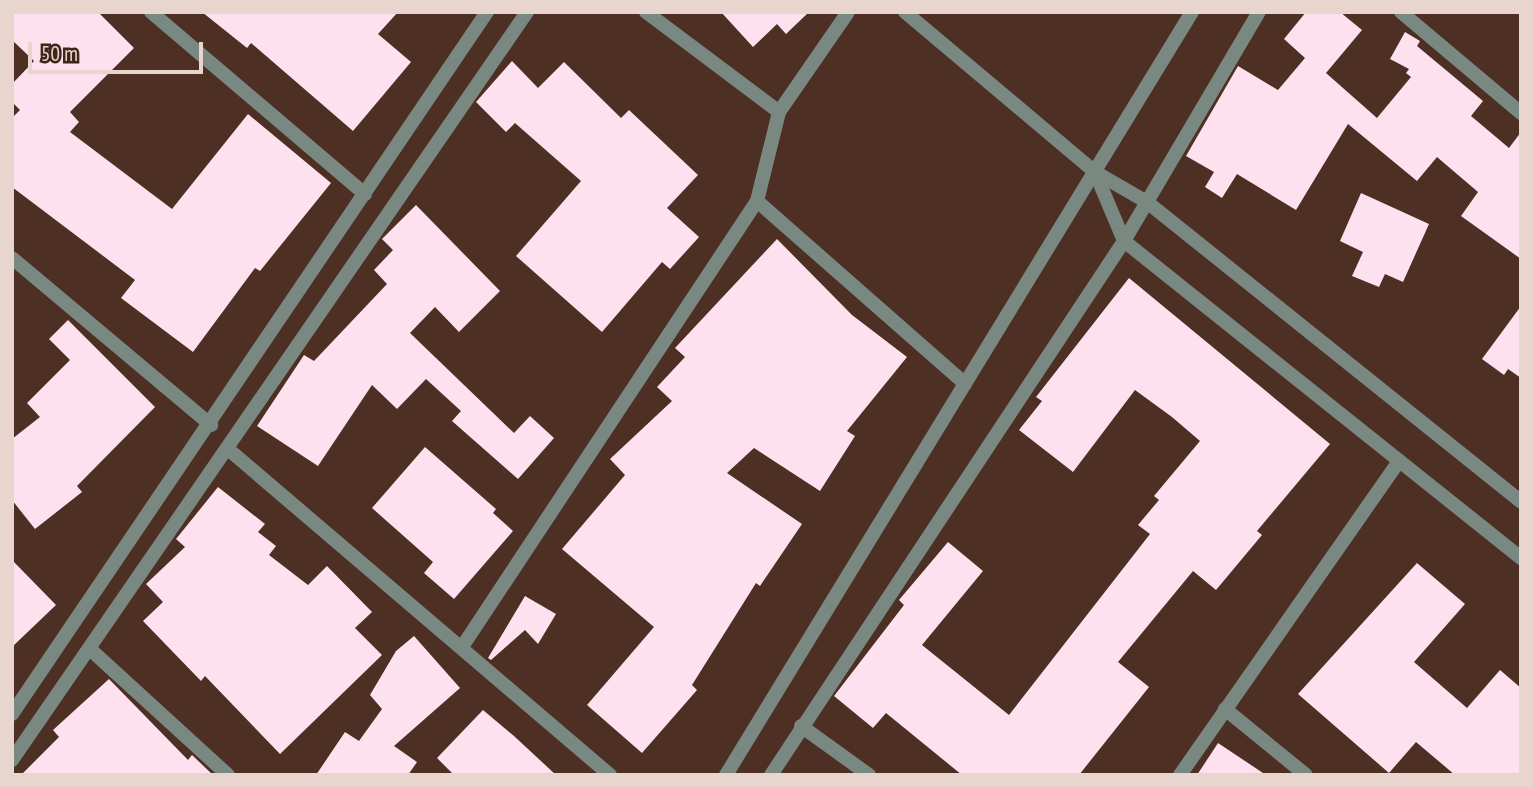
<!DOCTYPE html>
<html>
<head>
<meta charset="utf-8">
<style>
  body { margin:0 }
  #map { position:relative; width:1533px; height:787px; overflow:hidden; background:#4d2f24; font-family:"PT Sans Narrow",sans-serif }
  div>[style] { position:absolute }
  .building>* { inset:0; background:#fee1ef }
  .minor>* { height:14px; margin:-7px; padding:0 7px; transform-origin:7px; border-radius:7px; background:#798881 }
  span { translate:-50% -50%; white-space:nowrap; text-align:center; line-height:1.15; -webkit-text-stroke:7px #42251a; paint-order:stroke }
  .frame { position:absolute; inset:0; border:14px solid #e8d5ce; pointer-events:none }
  .scale { position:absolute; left:28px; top:42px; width:175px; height:32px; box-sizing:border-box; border:4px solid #e8d5ce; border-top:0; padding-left:9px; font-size:21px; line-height:24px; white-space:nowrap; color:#e8d5ce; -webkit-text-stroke:5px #42251a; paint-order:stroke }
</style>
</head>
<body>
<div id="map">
  <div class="building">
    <i style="clip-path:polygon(12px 12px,98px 12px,134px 48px,70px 112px,79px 122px,70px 132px,172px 209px,248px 114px,331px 183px,260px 271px,255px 268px,193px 352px,121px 298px,135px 280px,12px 187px,12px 118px,20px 110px,12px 102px,12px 84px,34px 61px,12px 40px)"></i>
    <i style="clip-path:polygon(202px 12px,398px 12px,378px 34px,411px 62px,353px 131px,251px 43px,247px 48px)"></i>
    <i style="clip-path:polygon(721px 12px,809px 12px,786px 34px,777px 24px,753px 47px)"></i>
    <i style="clip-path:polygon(1306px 12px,1340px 12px,1362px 30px,1326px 73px,1377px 118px,1411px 77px,1406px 73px,1409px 69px,1390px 59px,1405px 32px,1420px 41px,1417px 46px,1483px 101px,1471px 116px,1509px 148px,1521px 132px,1521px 259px,1461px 216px,1478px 192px,1437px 157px,1417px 181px,1348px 124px,1296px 210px,1237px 174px,1222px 198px,1205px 187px,1214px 172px,1186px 156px,1238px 66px,1278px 90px,1305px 58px,1284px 39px)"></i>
    <i style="clip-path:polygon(512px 61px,538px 88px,564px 62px,621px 118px,629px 110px,698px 175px,667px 208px,699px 237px,670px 269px,662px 262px,602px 332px,516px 256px,581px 181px,515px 123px,506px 132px,476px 102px)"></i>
    <i style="clip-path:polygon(1361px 193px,1429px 224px,1403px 282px,1385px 274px,1379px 287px,1352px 276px,1363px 252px,1340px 241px)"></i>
    <i style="clip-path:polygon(416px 205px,500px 291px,459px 332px,435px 307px,410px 333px,514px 433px,530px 416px,554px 438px,518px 479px,452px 421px,461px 411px,426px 379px,397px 409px,372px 385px,318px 466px,257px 426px,304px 355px,314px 361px,387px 284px,374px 270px,393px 250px,382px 239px)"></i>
    <i style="clip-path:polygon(777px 239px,852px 315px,907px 357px,847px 431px,855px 436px,820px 491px,754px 448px,727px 473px,802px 524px,760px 586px,756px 583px,692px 685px,697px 690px,642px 753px,587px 705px,654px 627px,562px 549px,625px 475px,610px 459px,672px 401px,657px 387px,685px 357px,675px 348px)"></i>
    <i style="clip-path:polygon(1129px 278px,1330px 444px,1257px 531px,1262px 535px,1216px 590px,1193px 571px,1118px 662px,1149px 687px,1079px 775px,962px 775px,886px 713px,873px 728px,834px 696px,904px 605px,899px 600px,948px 542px,983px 571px,922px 645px,1009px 715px,1150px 534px,1138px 525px,1159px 500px,1154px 496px,1200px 441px,1172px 417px,1135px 390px,1073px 472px,1019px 430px,1042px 401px,1036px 397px)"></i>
    <i style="clip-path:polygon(1521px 306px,1521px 378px,1508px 369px,1504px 375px,1482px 359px)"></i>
    <i style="clip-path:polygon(68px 320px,155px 407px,77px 486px,82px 492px,35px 529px,12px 500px,12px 439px,40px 417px,27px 403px,70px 360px,49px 339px)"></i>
    <i style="clip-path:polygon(425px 447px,496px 509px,493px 513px,513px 531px,454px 599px,424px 573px,433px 562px,372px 508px)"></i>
    <i style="clip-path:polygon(218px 487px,265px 524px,258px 532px,276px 546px,269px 555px,308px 585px,327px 566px,372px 612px,355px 628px,382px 655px,280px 754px,205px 676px,201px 681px,143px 621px,163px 602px,146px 584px,185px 547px,176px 539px)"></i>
    <i style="clip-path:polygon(12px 560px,56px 605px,12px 647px)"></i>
    <i style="clip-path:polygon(1417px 563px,1465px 604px,1414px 662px,1467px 708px,1500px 670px,1521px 688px,1521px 775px,1455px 775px,1416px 742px,1389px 773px,1298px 694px)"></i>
    <i style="clip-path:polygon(525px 596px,556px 614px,538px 644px,525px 630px,491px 660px,488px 658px)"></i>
    <i style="clip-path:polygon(414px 636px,460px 688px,394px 746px,417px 762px,408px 775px,316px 775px,345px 732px,359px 741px,382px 709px,370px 695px,396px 651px)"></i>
    <i style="clip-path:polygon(109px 679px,188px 760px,192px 755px,213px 775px,21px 775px,59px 737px,53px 730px)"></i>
    <i style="clip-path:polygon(483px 710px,514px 736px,556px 775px,454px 775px,437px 758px)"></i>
    <i style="clip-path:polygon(1218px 743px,1266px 775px,1197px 775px)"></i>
  </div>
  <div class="minor">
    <i style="left:151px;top:12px;width:281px;rotate:40.4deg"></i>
    <i style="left:646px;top:12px;width:166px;rotate:36.9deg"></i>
    <i style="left:905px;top:12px;width:248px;rotate:40.1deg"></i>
    <i style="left:1095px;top:172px;width:60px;rotate:30deg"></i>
    <i style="left:1147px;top:202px;width:479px;rotate:38.7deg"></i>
    <i style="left:1401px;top:12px;width:157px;rotate:40.1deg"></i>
    <i style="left:1095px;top:172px;width:75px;rotate:67.2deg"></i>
    <i style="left:1124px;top:241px;width:508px;rotate:38.61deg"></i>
    <i style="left:757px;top:201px;width:92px;rotate:-76.1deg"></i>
    <i style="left:779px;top:112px;width:121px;rotate:-55.4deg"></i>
    <i style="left:12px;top:258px;width:260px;rotate:40deg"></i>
    <i style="left:228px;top:449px;width:502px;rotate:40.48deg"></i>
    <i style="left:462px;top:647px;width:535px;rotate:-56.52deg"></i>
    <i style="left:757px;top:201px;width:277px;rotate:41.3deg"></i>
    <i style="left:91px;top:650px;width:185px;rotate:42.4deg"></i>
    <i style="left:1225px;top:709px;width:104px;rotate:39.2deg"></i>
    <i style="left:12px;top:714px;width:848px;rotate:-55.92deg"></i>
    <i style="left:801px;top:726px;width:84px;rotate:35.8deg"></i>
    <i style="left:12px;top:760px;width:908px;rotate:-55.45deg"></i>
    <i style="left:726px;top:775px;width:894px;rotate:-58.59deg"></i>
    <i style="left:771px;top:775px;width:640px;rotate:-56.53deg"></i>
    <i style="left:1124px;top:241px;width:266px;rotate:-59.5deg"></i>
    <i style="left:1180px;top:775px;width:383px;rotate:-55.1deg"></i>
  </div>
  <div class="frame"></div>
  <div class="scale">50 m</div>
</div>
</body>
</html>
